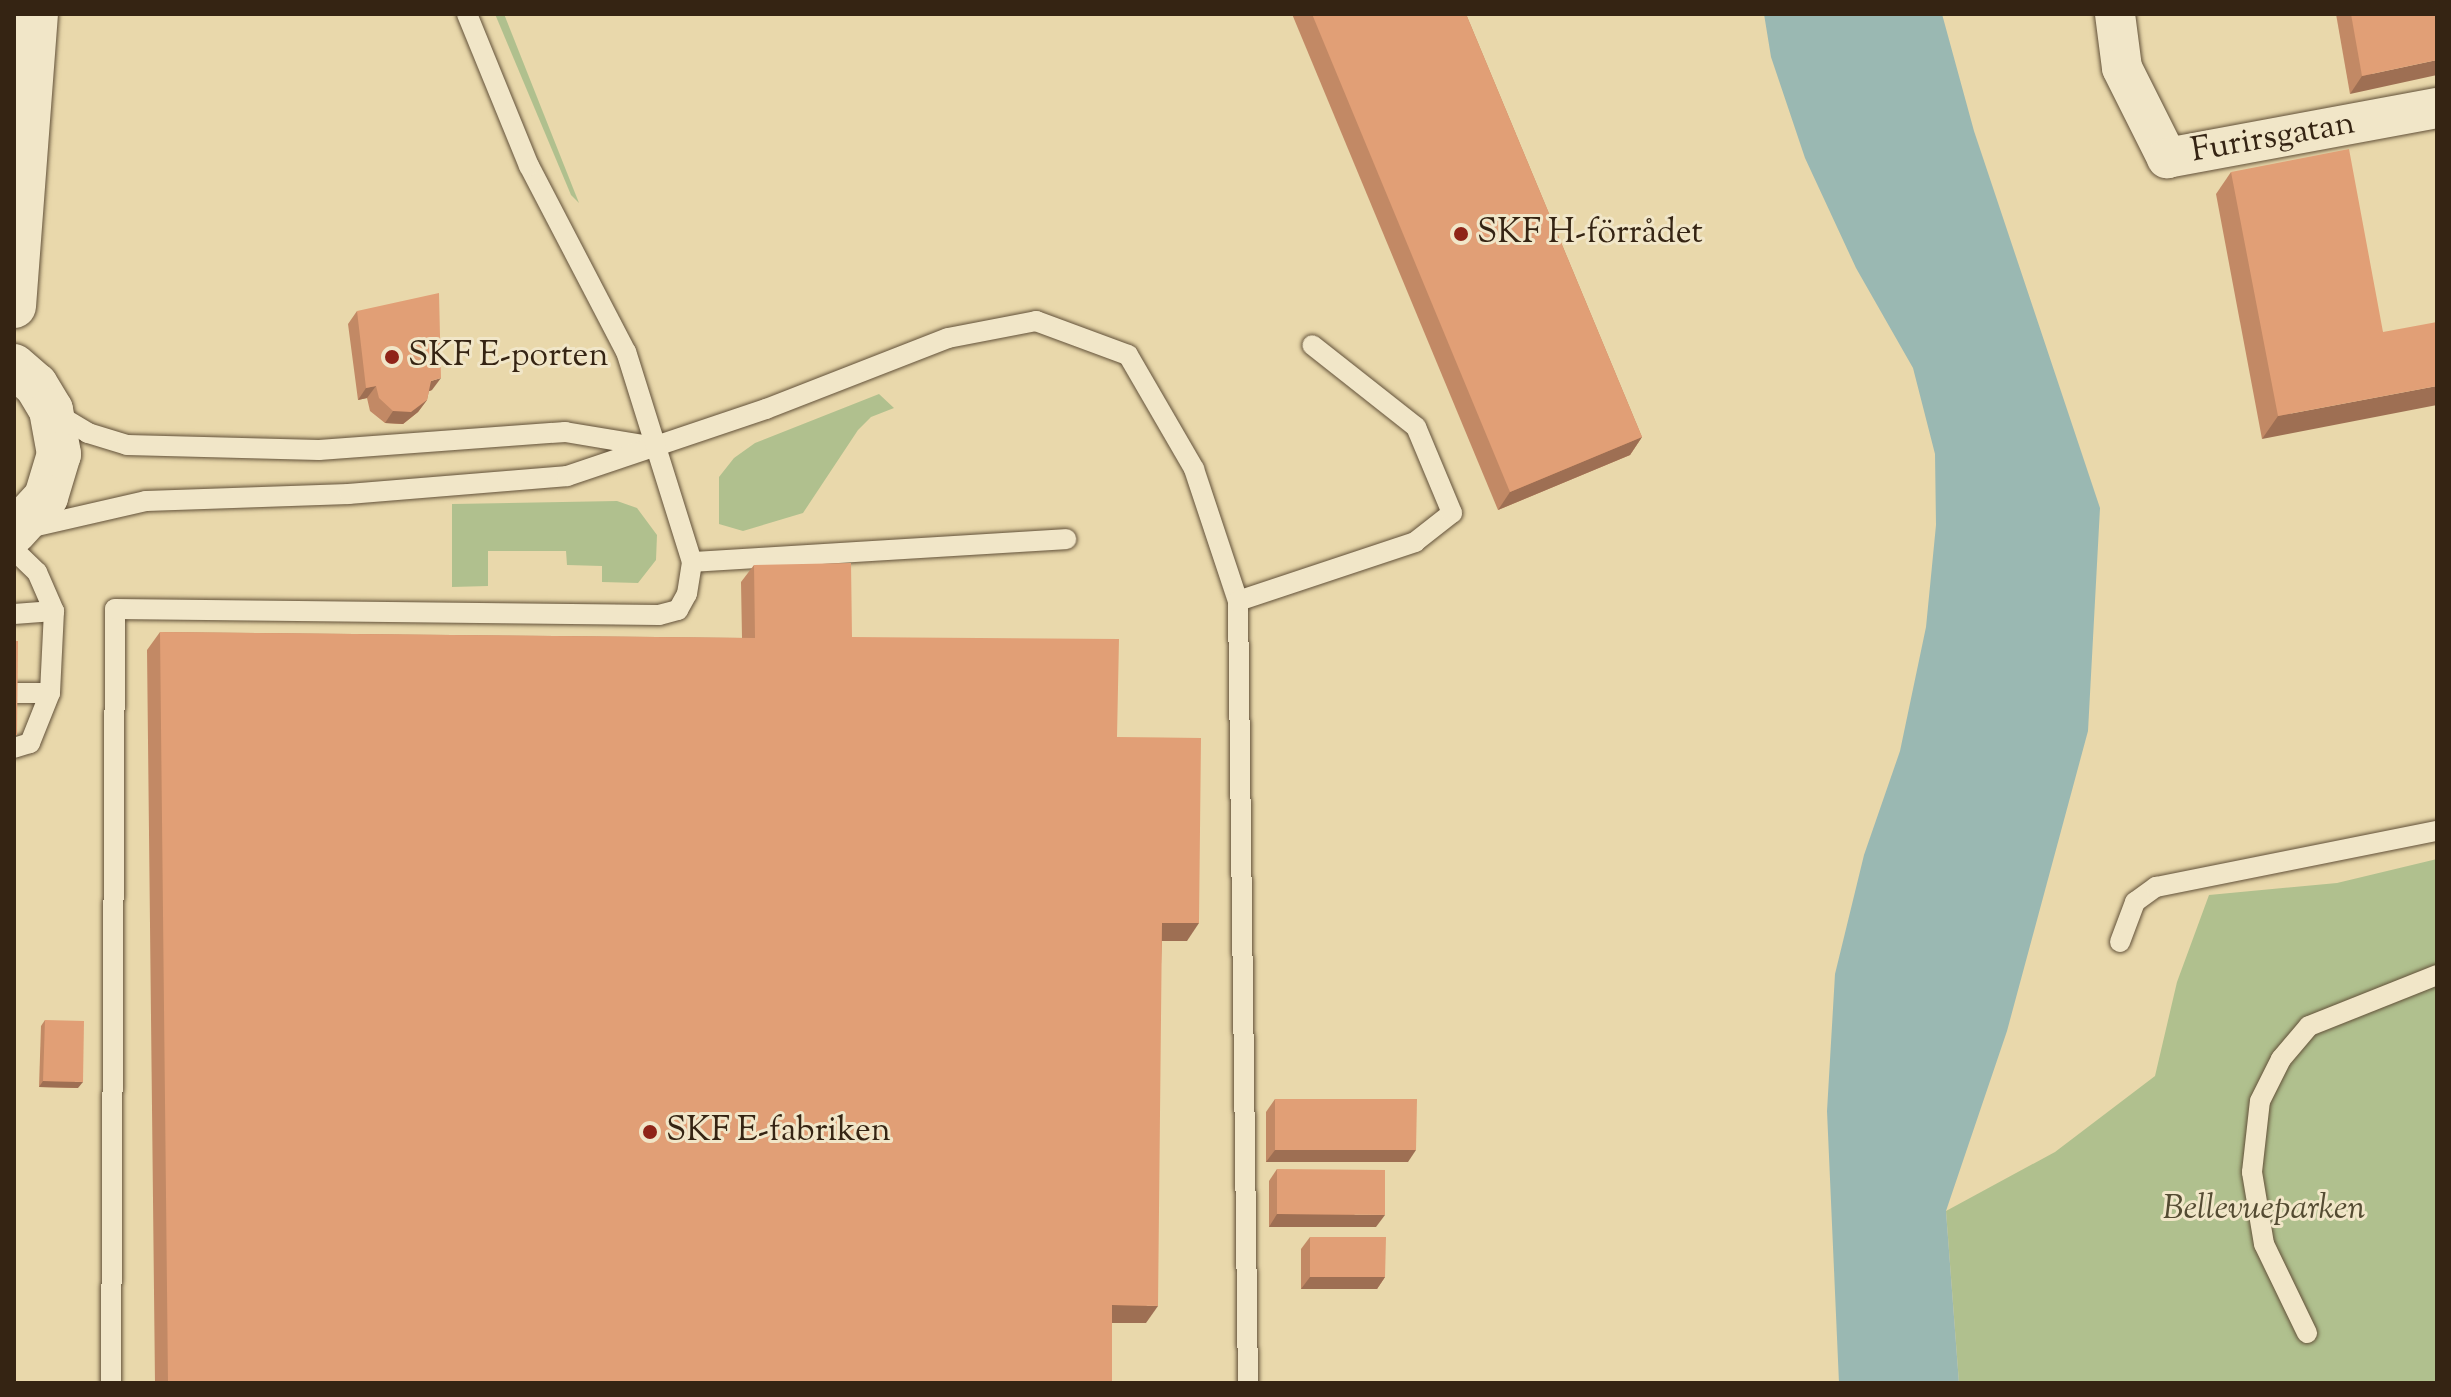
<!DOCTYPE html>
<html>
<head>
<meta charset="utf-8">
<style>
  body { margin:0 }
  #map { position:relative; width:2451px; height:1397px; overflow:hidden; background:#e9d8ab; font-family:"Sorts Mill Goudy",serif }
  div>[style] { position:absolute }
  .green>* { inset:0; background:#b0c08e }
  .water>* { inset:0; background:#9ab8b2 }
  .roads { filter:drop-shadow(0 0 2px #625139) drop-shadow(0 0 2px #625139) }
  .lane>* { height:20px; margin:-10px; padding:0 10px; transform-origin:10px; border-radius:10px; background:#f1e6c8 }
  .street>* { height:40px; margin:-20px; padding:0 20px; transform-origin:20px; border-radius:20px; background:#f1e6c8 }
  .secondary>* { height:44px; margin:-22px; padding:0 22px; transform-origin:22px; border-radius:22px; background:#f1e6c8 }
  .wall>* { inset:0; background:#c28965 }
  .shaded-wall>* { inset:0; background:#9e6f53 }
  .building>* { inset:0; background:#e19f76 }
  .dots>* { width:22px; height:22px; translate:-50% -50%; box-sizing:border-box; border:4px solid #f1e6c8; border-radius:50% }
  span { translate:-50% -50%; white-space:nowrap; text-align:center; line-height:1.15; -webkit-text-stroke:6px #f1e6c8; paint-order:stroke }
  .street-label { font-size:34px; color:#352413 }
  .poi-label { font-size:34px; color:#352413 }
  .left { translate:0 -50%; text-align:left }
  .park-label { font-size:34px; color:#544b32; font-style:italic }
  .frame { position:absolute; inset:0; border:16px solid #352413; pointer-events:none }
</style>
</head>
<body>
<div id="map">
  <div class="green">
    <i style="clip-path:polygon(495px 14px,504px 14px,579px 203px,571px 195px)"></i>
    <i style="clip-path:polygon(879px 394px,894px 408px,871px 417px,858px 430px,803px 513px,743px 531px,719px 524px,719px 477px,734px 458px,755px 443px)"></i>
    <i style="clip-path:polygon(617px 501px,637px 508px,657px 535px,656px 560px,638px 583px,602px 582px,602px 566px,567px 565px,566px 551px,488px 551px,488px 586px,452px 587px,452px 504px)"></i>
    <i style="clip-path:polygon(2437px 859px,2437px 1383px,1959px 1383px,1946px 1211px,2055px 1152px,2155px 1076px,2177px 982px,2209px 895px,2337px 883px)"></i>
  </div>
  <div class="water">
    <i style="clip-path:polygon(1764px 14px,1942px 14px,1974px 131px,2100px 508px,2088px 731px,2007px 1031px,1946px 1211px,1959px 1383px,1839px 1383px,1827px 1111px,1835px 974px,1864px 855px,1900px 751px,1926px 627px,1936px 525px,1935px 454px,1913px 368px,1856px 268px,1805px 158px,1771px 57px)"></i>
  </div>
  <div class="roads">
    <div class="lane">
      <i style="left:55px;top:413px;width:39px;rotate:31deg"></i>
      <i style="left:88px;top:433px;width:41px;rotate:17.1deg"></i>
      <i style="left:127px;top:445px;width:192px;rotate:1.5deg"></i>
      <i style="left:319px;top:450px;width:247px;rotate:-4.2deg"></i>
      <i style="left:565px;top:432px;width:86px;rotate:9.4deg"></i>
      <i style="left:28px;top:528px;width:121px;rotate:-12.9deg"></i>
      <i style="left:146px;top:501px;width:203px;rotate:-2deg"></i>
      <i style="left:349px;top:494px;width:219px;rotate:-4.7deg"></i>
      <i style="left:567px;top:476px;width:210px;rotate:-18.6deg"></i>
      <i style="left:766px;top:409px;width:195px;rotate:-21.3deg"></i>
      <i style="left:948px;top:338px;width:90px;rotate:-10.9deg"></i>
      <i style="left:1036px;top:321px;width:98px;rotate:20.3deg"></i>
      <i style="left:1128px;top:355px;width:132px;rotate:59.9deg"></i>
      <i style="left:1194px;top:469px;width:139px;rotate:71.6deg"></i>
      <i style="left:1238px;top:601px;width:782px;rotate:89.27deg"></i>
      <i style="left:14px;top:550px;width:32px;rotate:44deg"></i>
      <i style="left:37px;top:572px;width:43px;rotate:66.4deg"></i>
      <i style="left:54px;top:611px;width:82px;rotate:92.8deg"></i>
      <i style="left:50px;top:693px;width:54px;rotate:111.8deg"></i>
      <i style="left:30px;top:743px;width:17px;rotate:163deg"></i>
      <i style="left:692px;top:562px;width:375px;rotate:-3.5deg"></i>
      <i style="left:1238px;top:601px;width:187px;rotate:-18.4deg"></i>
      <i style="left:1415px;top:542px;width:47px;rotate:-38.1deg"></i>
      <i style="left:1452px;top:513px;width:93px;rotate:-112.7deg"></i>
      <i style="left:1416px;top:427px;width:132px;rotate:-141.7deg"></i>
      <i style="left:14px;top:614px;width:40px;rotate:-4.3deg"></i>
      <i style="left:14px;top:693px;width:36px"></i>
      <i style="left:2120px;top:942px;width:43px;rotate:-69.4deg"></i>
      <i style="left:2135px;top:902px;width:26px;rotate:-36deg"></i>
      <i style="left:2156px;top:887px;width:287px;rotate:-11.3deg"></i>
      <i style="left:2307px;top:1333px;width:99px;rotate:-115.8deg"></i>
      <i style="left:2264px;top:1244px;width:73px;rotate:-99.5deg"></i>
      <i style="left:2252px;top:1172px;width:71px;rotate:-83.6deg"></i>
      <i style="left:2260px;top:1101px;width:47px;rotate:-63.4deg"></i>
      <i style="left:2281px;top:1059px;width:43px;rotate:-49.7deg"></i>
      <i style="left:2309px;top:1026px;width:138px;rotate:-21.7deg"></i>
      <i style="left:111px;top:1383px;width:774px;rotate:-89.7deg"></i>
      <i style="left:115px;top:609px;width:544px;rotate:0.63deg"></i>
      <i style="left:659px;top:615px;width:20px;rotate:-15deg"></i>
      <i style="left:678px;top:610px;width:18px;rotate:-61deg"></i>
      <i style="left:687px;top:594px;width:32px;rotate:-81deg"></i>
      <i style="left:692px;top:562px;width:220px;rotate:-107.4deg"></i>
      <i style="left:626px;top:352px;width:210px;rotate:-117.5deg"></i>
      <i style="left:529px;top:166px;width:164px;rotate:-112.2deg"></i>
    </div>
    <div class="street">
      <i style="left:2115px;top:14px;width:54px;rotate:82.6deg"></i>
      <i style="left:2122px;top:68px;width:101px;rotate:63.4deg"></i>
      <i style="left:2167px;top:158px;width:275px;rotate:-10.5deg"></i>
    </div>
    <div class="secondary">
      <i style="left:14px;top:306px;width:293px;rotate:-85.7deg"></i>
      <i style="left:14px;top:366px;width:29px;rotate:41deg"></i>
      <i style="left:36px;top:385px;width:29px;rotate:59deg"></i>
      <i style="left:51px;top:410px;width:45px;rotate:79.7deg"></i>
      <i style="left:59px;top:454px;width:45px;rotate:106.8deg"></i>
      <i style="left:46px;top:497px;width:47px;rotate:132.4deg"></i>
    </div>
  </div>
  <div class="wall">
    <i style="clip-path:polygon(1292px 14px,1466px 14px,1642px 437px,1630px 455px,1498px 510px)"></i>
    <i style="clip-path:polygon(2336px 14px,2437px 14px,2350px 94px)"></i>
    <i style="clip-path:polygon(2231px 172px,2383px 332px,2262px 439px,2216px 194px)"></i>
    <i style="clip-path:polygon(357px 311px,432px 390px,429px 391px,427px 400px,418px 412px,403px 424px,385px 423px,370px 411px,367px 398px,358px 400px,348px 324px)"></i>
    <i style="clip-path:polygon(754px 565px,852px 637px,1117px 737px,1187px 941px,1162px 941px,1146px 1323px,1112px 1323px,1112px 1383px,155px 1383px,147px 650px,160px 632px,742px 638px,741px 582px)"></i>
    <i style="clip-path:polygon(45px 1020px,78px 1088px,39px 1087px,41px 1026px)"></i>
    <i style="clip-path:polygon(1275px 1099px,1408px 1162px,1266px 1162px,1266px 1112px)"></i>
    <i style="clip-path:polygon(1277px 1169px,1376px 1227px,1269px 1227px,1269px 1181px)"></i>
    <i style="clip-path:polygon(1310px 1237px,1385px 1277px,1377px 1289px,1301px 1289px,1301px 1249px)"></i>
  </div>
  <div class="shaded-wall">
    <i style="clip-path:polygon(2437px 60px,2437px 75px,2350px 94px,2362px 76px)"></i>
    <i style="clip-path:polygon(441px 378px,432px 390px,422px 394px,431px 381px)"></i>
    <i style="clip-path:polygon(376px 386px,367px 398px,358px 400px,366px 388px)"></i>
    <i style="clip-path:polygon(2437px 386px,2437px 405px,2262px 439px,2278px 416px)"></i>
    <i style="clip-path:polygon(427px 400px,418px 412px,403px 424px,385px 423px,393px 411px)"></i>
    <i style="clip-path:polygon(1642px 437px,1630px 455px,1498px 510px,1510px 492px)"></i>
    <i style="clip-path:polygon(1162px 923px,1199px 923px,1187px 941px,1149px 941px)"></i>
    <i style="clip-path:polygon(43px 1081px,83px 1082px,78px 1088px,39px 1087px)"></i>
    <i style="clip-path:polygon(1275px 1150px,1416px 1150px,1408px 1162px,1266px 1162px)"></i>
    <i style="clip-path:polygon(1277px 1214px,1385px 1215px,1376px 1227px,1269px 1227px)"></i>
    <i style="clip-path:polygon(1310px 1277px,1385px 1277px,1377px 1289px,1301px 1289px)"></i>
    <i style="clip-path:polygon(1112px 1305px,1158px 1306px,1146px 1323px,1099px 1323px)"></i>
  </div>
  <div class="building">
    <i style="clip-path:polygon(1312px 14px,1466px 14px,1642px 437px,1510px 492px)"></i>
    <i style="clip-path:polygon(2351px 14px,2437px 14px,2437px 60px,2362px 76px)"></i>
    <i style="clip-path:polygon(2349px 149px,2383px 332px,2437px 322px,2437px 386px,2278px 416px,2231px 172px)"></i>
    <i style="clip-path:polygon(439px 293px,441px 378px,431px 381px,427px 400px,411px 412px,393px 411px,379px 398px,376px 386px,366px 388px,357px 311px)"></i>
    <i style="clip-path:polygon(851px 563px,852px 637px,1119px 639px,1117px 737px,1201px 738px,1199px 923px,1162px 923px,1158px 1306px,1112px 1305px,1112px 1383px,168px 1383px,160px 632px,755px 638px,754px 565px)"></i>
    <i style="clip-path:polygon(14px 641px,18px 641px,17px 735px,14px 735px)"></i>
    <i style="clip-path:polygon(45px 1020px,84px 1021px,83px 1082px,43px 1081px)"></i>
    <i style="clip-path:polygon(1275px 1099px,1417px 1099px,1416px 1150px,1275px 1150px)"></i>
    <i style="clip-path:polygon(1277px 1169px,1385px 1170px,1385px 1215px,1277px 1214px)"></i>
    <i style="clip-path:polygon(1310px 1237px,1386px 1237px,1385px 1277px,1310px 1277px)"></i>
  </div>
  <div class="dots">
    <i style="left:1461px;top:234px;background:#8f2418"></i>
    <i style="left:392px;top:357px;background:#8f2418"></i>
    <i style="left:650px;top:1132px;background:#8f2418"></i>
  </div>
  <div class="street-label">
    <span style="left:2273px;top:138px;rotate:-10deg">Furirsgatan</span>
  </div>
  <div class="poi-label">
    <span class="left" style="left:1477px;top:234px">SKF H-förrådet</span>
    <span class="left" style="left:408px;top:357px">SKF E-porten</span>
    <span class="left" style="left:666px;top:1132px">SKF E-fabriken</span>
  </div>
  <div class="park-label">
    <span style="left:2264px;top:1210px">Bellevueparken</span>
  </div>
  <div class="frame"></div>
</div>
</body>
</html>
